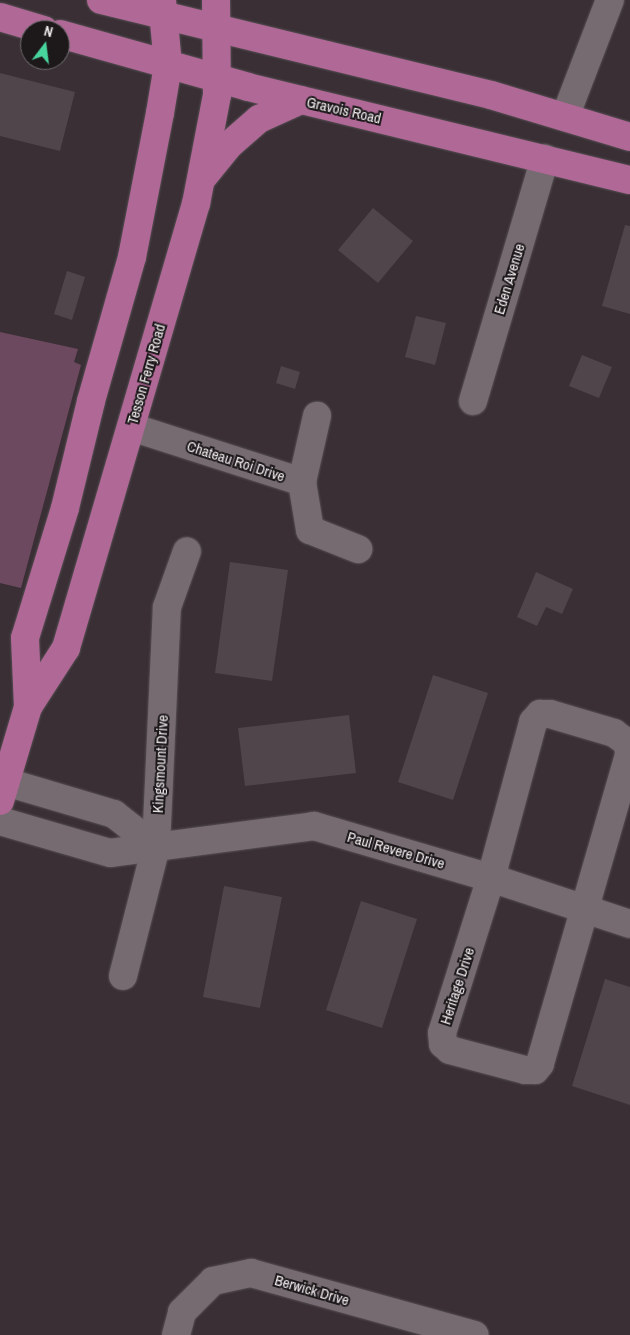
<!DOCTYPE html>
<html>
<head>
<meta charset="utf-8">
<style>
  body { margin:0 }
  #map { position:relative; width:630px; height:1335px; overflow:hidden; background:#392f35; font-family:"Archivo Narrow",sans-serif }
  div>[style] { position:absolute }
  .green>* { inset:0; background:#6d495f }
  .building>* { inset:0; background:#4f454b }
  .roads { filter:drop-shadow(0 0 1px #564e52) drop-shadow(0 0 1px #564e52) }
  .minor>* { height:28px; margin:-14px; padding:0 14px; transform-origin:14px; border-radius:14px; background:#776b72 }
  .primary>* { height:28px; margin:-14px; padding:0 14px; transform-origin:14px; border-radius:14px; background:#b06896 }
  span { translate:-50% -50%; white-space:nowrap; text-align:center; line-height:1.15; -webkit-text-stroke:4px #1d191b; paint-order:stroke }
  .street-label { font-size:15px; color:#f0eaed }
  .north { position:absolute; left:20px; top:20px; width:50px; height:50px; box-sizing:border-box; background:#1d191b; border:1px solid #716d6f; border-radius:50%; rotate:15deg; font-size:14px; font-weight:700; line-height:20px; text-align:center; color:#f0eaed }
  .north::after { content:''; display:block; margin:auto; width:18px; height:22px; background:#48d49d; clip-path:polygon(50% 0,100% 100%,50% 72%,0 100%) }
</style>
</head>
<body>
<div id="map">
  <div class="green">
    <i style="clip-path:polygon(0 332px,78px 349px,74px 362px,81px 365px,21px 588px,0 583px)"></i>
  </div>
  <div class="building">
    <i style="clip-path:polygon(0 73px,75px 92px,60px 151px,0 136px)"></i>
    <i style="clip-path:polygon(373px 208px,413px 241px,378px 283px,338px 250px)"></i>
    <i style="clip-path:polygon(625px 225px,630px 226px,630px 314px,602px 306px)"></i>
    <i style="clip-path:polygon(67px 271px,85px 277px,72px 320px,54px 314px)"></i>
    <i style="clip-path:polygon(416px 316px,446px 323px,435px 365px,405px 357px)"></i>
    <i style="clip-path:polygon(582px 355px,612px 367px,599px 398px,569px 386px)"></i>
    <i style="clip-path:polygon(281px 366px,300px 372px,295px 389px,276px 383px)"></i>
    <i style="clip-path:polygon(230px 562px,288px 570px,272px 681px,215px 673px)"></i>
    <i style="clip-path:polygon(536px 572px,573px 589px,562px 614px,546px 607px,537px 626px,517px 617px)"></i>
    <i style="clip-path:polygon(433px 675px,488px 693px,453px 800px,398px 782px)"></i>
    <i style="clip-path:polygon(349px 715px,356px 773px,245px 786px,238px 728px)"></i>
    <i style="clip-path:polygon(224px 886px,282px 897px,260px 1008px,203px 997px)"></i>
    <i style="clip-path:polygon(361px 901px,417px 919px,382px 1028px,326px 1010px)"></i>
    <i style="clip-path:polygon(605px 979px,630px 987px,630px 1105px,572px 1086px)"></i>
  </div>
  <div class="roads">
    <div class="minor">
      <i style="left:565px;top:117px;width:125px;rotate:-69deg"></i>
      <i style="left:473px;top:401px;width:253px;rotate:-73.5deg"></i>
      <i style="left:131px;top:427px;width:180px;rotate:17.8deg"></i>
      <i style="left:302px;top:482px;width:49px;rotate:80.5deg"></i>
      <i style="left:310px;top:530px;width:52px;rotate:21.6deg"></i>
      <i style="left:302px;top:482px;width:68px;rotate:-77.2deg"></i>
      <i style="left:540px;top:714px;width:10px"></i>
      <i style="left:550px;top:714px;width:67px;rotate:16.5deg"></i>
      <i style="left:614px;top:733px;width:17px;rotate:36deg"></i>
      <i style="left:628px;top:743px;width:12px;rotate:85deg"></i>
      <i style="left:629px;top:755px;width:322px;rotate:106.1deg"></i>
      <i style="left:540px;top:1064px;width:8px;rotate:130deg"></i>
      <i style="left:535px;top:1070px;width:10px;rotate:180deg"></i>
      <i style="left:525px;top:1070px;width:78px;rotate:-165.1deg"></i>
      <i style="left:450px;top:1050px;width:9px;rotate:-139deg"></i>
      <i style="left:443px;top:1044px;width:11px;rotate:-95deg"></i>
      <i style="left:442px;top:1033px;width:163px;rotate:-72.5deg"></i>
      <i style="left:491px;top:878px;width:162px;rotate:-74.9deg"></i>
      <i style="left:533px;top:722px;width:11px;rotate:-49deg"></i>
      <i style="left:6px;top:782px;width:113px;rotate:16.5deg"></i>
      <i style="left:114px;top:814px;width:53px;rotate:38.2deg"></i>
      <i style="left:0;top:821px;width:115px;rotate:16.2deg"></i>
      <i style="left:110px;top:853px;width:206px;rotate:-7.5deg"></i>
      <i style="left:314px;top:826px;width:184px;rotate:16.4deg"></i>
      <i style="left:491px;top:878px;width:146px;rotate:18.3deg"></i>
      <i style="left:123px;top:976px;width:133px;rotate:-75.7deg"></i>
      <i style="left:156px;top:847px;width:240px;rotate:-87.4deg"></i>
      <i style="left:167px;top:607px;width:59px;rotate:-70.3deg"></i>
      <i style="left:176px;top:1335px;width:24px;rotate:-75deg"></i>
      <i style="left:182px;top:1312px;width:44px;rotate:-45deg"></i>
      <i style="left:213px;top:1281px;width:39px;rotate:-12deg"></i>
      <i style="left:251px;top:1273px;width:232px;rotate:15.5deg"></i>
    </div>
    <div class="primary">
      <i style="left:101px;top:0;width:401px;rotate:13.7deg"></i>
      <i style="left:491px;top:95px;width:145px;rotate:16.8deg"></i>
      <i style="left:0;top:17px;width:46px;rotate:16.5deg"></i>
      <i style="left:60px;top:34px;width:195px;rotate:15.7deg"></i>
      <i style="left:248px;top:87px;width:393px;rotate:13.7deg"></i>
      <i style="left:204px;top:176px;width:38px;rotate:-51deg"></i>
      <i style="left:228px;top:146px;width:41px;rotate:-41.1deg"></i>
      <i style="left:259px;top:119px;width:46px;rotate:-24.3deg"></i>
      <i style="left:28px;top:707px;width:69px;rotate:-92.5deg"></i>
      <i style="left:25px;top:638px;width:136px;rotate:-72.9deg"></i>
      <i style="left:65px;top:508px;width:110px;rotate:-76.3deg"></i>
      <i style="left:91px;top:401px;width:150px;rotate:-74.1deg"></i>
      <i style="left:132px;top:257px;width:147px;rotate:-79deg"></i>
      <i style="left:160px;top:113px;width:49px;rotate:-80.5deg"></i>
      <i style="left:168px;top:65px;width:65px;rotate:-95.3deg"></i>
      <i style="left:0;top:801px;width:98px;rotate:-73.4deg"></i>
      <i style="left:28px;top:707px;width:70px;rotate:-57.2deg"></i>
      <i style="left:66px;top:648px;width:463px;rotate:-73.7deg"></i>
      <i style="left:196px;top:204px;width:111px;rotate:-79.1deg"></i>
      <i style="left:217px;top:95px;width:95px;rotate:-90.6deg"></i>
    </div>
  </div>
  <div class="street-label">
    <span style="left:344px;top:110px;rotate:13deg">Gravois Road</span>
    <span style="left:509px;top:279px;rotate:-73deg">Eden Avenue</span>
    <span style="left:146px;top:374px;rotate:-74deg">Tesson Ferry Road</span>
    <span style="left:236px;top:461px;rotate:18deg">Chateau Roi Drive</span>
    <span style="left:160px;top:764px;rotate:-87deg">Kingsmount Drive</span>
    <span style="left:396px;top:850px;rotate:16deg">Paul Revere Drive</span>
    <span style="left:457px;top:986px;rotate:-72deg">Heritage Drive</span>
    <span style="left:312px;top:1290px;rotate:16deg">Berwick Drive</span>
  </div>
  <div class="north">N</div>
</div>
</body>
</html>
